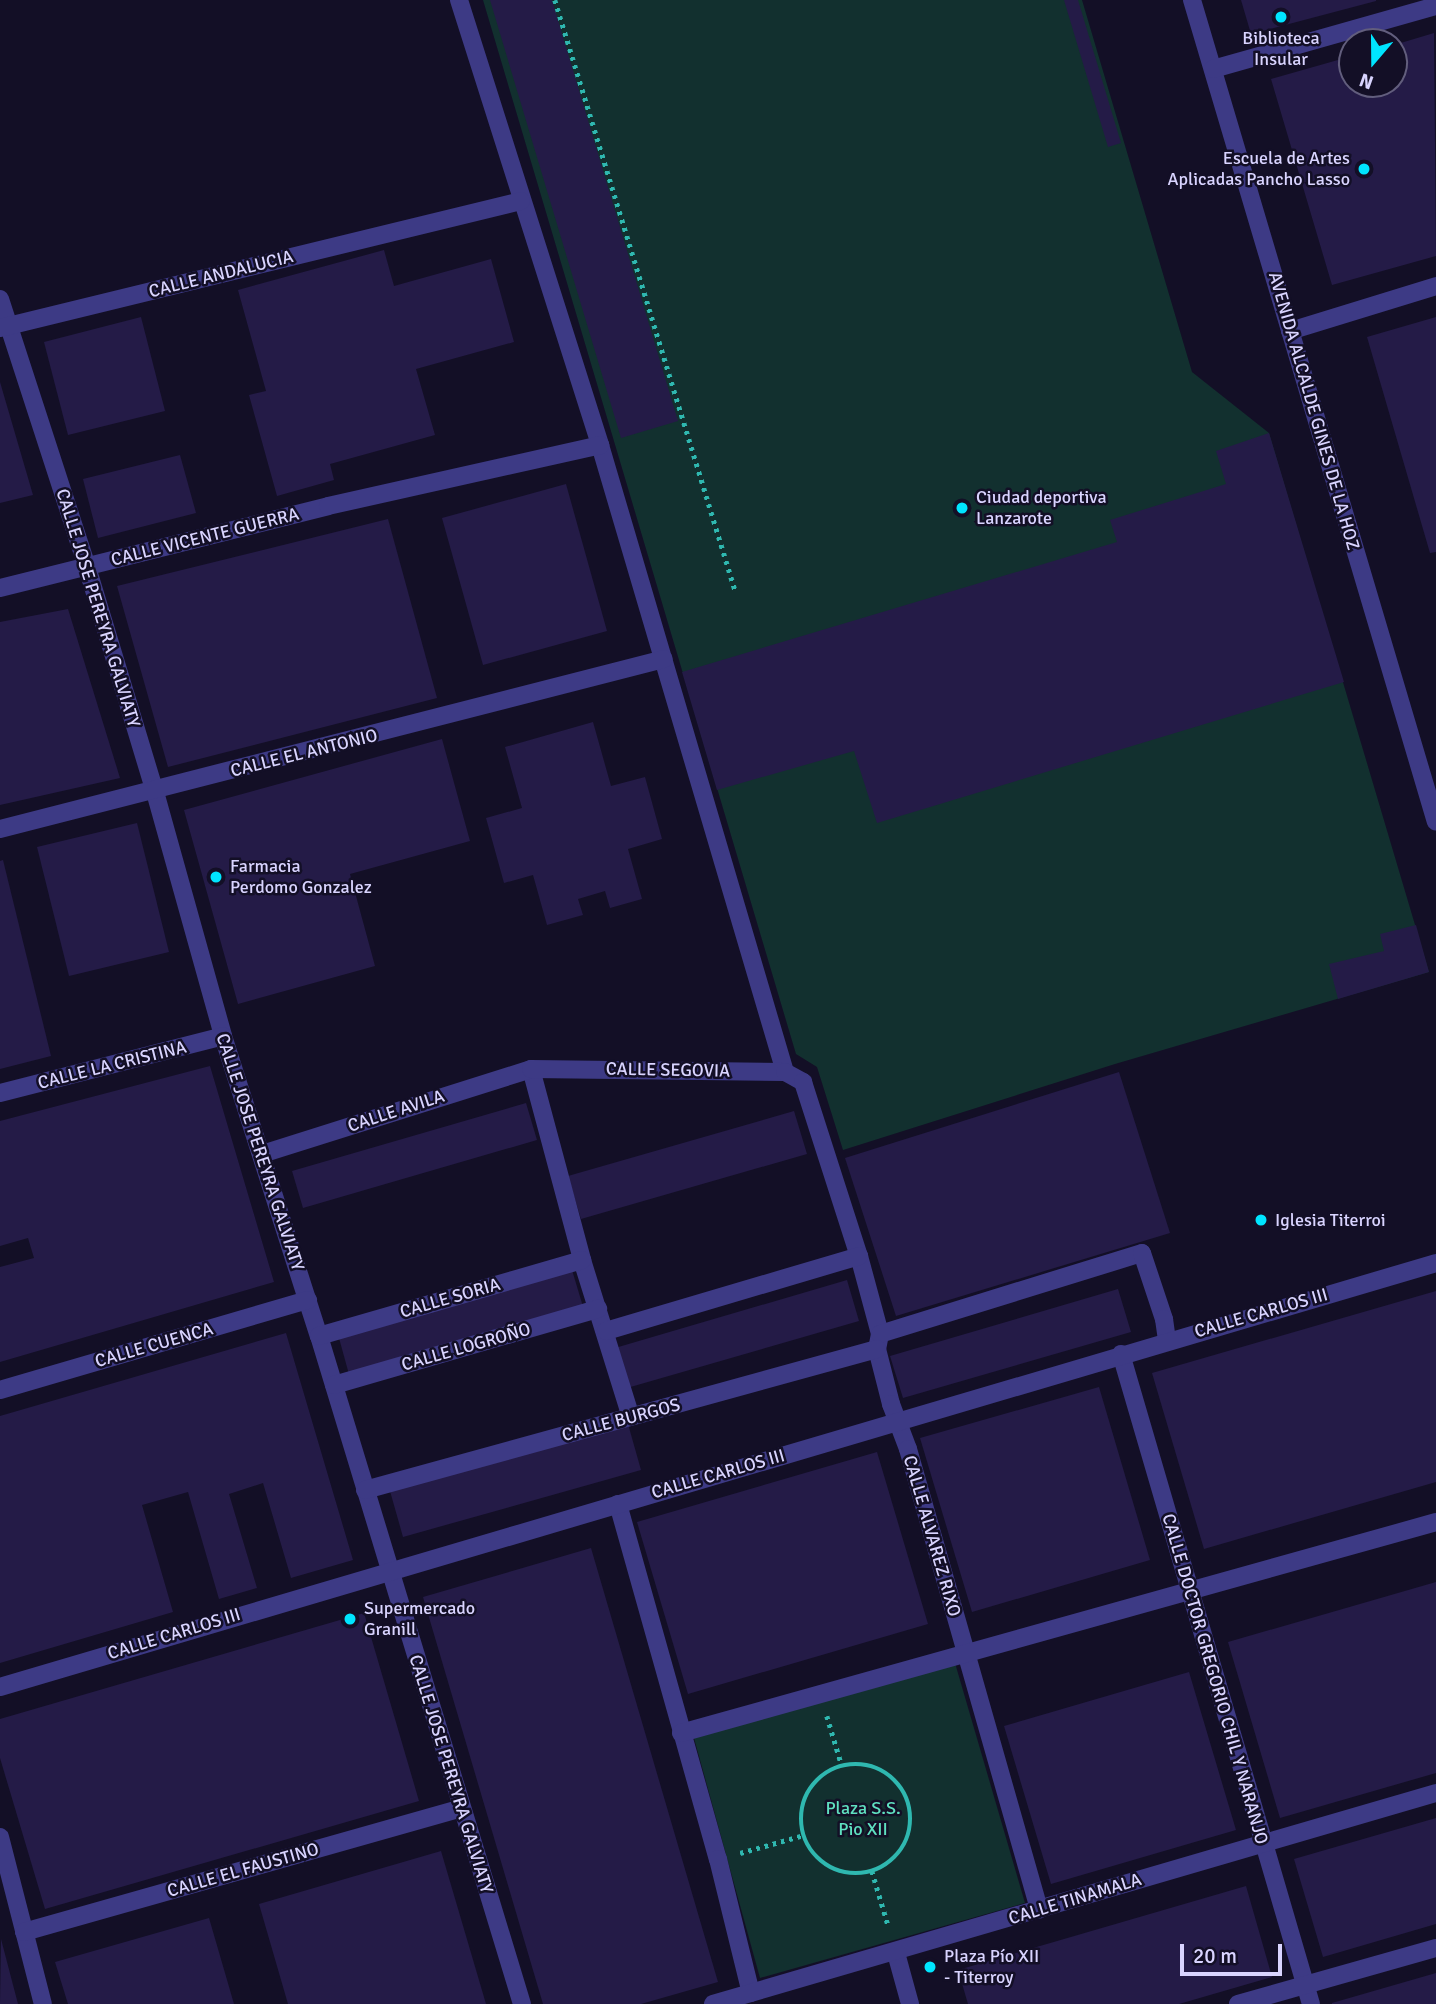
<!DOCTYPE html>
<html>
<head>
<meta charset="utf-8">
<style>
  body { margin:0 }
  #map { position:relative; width:1436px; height:2004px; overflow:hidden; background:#130f26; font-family:Signika,sans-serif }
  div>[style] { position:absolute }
  .green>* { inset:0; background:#12302f }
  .building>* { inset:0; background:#241b47 }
  .path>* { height:4.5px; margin-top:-2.25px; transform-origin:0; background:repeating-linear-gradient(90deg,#2fb8b0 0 3.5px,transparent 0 8.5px) }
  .path>.ring { margin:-2.25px; padding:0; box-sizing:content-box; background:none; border:4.5px solid #2fb8b0; border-radius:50% }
  .minor>* { height:18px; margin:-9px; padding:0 9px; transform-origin:9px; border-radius:9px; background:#3d3a85 }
  .dots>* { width:19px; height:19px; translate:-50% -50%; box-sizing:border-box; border:4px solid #130f26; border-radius:50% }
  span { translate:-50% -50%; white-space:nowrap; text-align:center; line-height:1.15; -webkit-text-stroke:5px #130f26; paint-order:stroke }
  .poi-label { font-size:18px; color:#d9d4ff }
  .right { translate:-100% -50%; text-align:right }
  .left { translate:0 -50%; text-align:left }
  .street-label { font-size:18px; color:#d9d4ff }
  .park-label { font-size:18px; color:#5fe0c0 }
  .north { position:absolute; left:1338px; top:28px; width:70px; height:70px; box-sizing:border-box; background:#130f26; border:2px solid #625e7d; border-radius:50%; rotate:200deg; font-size:19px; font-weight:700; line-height:28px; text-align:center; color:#d9d4ff }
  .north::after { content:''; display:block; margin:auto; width:24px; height:32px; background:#00e5ff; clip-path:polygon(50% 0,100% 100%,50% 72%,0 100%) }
  .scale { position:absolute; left:1180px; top:1944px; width:102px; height:32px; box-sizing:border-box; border:4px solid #d9d4ff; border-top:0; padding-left:9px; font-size:21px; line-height:24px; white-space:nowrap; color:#d9d4ff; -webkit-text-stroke:5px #130f26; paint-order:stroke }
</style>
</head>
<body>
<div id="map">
  <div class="green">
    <i style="clip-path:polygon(483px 0,1082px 0,1192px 372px,1269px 433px,1429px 972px,1115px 1064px,843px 1150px,817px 1067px,796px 1054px)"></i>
    <i style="clip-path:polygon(955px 1663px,1025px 1903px,760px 1978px,694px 1738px)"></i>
  </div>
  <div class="building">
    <i style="clip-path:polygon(490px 0,552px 0,678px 421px,621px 438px)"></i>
    <i style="clip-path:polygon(1064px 0,1078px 0,1121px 143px,1108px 147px)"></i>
    <i style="clip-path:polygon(1241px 0,1376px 0,1376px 1px,1251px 34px)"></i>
    <i style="clip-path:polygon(1434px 33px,1436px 256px,1332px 285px,1271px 79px,1352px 56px,1352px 84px,1394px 84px,1394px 45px)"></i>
    <i style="clip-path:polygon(384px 250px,394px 286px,491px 259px,514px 342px,416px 369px,435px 435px,330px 464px,334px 480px,277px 496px,249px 395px,266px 391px,238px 290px)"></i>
    <i style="clip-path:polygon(141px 317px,165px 411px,68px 435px,44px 342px)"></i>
    <i style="clip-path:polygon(1436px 317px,1436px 552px,1430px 553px,1367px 337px)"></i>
    <i style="clip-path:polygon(0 382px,33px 495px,0 503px)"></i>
    <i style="clip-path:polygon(1269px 433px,1344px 682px,877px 823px,854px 751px,717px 790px,682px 672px,1117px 542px,1110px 520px,1226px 484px,1216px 451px)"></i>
    <i style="clip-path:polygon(180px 455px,196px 513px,98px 538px,83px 479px)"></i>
    <i style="clip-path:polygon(566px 484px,607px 631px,483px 665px,442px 518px)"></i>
    <i style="clip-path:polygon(388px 519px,437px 698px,168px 767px,117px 586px)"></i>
    <i style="clip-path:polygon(68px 609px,120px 778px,0 805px,0 622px)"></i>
    <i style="clip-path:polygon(593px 722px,611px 786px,645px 777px,662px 839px,628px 849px,642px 899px,610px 908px,605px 891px,578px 899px,583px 915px,547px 925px,533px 875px,504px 883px,486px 818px,522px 808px,505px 747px)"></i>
    <i style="clip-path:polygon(442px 739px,470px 841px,350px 874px,375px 966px,238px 1004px,184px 810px)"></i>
    <i style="clip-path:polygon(137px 823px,169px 952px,69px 976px,37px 847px)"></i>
    <i style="clip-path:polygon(3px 860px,51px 1056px,0 1069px,0 861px)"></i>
    <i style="clip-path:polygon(1416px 925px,1429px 972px,1338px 999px,1329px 964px,1384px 951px,1380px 934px)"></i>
    <i style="clip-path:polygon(210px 1066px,274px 1282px,0 1362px,0 1267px,34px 1258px,28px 1238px,0 1246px,0 1121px)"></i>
    <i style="clip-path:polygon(1119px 1072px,1170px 1233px,896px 1316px,845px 1158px)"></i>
    <i style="clip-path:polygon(526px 1103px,537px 1140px,303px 1208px,292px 1171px)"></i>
    <i style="clip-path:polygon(794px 1111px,807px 1154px,581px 1219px,568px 1176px)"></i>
    <i style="clip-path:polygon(572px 1270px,584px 1310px,350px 1378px,339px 1338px)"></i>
    <i style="clip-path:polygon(847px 1280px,859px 1321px,627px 1388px,615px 1348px)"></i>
    <i style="clip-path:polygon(1118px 1289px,1131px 1332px,903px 1398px,890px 1356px)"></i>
    <i style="clip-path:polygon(1436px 1291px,1436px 1482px,1204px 1549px,1152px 1373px)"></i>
    <i style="clip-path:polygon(286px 1333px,353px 1560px,291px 1578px,263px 1483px,229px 1494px,257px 1588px,219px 1599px,188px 1492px,142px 1505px,173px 1612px,0 1663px,0 1416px)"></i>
    <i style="clip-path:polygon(1099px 1387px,1150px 1560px,972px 1612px,920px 1438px)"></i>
    <i style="clip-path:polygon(628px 1424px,641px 1470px,403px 1537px,390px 1491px)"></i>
    <i style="clip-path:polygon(877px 1452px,928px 1624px,688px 1694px,637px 1522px)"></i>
    <i style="clip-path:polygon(591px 1548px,718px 1982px,641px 2004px,543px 2004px,423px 1597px)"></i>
    <i style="clip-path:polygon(1436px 1582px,1436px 1773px,1280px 1818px,1228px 1642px)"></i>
    <i style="clip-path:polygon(364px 1613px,419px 1801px,45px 1909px,0 1758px,0 1719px)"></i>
    <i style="clip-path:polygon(1189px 1672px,1236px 1830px,1051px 1884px,1004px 1726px)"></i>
    <i style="clip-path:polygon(1436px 1818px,1436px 1924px,1323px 1957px,1294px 1859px)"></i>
    <i style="clip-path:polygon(441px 1851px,486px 2004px,288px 2004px,259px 1904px)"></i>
    <i style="clip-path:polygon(1246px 1886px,1272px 1977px,1179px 2004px,968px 2004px,958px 1970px)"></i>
    <i style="clip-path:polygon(209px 1918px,234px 2004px,68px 2004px,55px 1962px)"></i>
    <i style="clip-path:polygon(1px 1939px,18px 2004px,0 2004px)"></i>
    <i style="clip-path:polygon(1436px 1973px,1436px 2004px,1332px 2004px,1332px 2003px)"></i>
  </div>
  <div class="path">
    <i style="left:555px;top:0;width:620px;rotate:73.03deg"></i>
    <i style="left:827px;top:1716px;width:52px;rotate:73.3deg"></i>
    <i class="ring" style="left:801px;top:1764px;width:105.5px;height:105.5px"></i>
    <i style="left:740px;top:1853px;width:66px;rotate:-15.7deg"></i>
    <i style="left:872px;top:1871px;width:59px;rotate:73.4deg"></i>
  </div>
  <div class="minor">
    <i style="left:459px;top:0;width:467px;rotate:72.4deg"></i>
    <i style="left:600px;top:445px;width:654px;rotate:73.56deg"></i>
    <i style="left:1192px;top:0;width:857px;rotate:73.47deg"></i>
    <i style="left:1213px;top:69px;width:232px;rotate:-15.8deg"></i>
    <i style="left:0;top:299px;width:282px;rotate:72deg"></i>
    <i style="left:87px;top:567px;width:235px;rotate:73.2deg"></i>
    <i style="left:155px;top:792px;width:253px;rotate:74.4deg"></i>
    <i style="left:223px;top:1036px;width:315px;rotate:72.3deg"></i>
    <i style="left:319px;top:1336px;width:698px;rotate:73.1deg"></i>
    <i style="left:0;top:328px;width:536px;rotate:-13.7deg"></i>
    <i style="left:1290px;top:331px;width:153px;rotate:-17.1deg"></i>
    <i style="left:0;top:588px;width:338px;rotate:-14deg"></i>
    <i style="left:328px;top:506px;width:279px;rotate:-12.6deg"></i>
    <i style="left:0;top:829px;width:685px;rotate:-14.36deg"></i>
    <i style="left:531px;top:1069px;width:198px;rotate:75deg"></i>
    <i style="left:582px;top:1260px;width:164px;rotate:72.7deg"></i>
    <i style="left:0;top:1093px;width:230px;rotate:-14.3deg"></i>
    <i style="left:262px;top:1154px;width:282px;rotate:-17.5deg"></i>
    <i style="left:531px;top:1069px;width:254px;rotate:0.7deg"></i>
    <i style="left:785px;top:1072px;width:21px;rotate:29deg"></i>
    <i style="left:803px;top:1082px;width:183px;rotate:72.2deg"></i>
    <i style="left:859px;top:1256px;width:81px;rotate:74.9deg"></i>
    <i style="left:880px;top:1334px;width:15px;rotate:101deg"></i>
    <i style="left:877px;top:1349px;width:57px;rotate:75.7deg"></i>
    <i style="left:891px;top:1404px;width:48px;rotate:69.3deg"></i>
    <i style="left:908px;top:1449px;width:479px;rotate:74.1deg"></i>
    <i style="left:606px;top:1331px;width:264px;rotate:-16.5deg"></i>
    <i style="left:880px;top:1334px;width:274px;rotate:-17.2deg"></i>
    <i style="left:1142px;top:1253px;width:70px;rotate:71.6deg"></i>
    <i style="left:1164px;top:1319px;width:21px;rotate:82deg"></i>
    <i style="left:319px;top:1336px;width:274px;rotate:-16.1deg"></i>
    <i style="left:1121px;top:1354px;width:677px;rotate:73.71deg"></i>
    <i style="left:334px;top:1385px;width:275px;rotate:-16.1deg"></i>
    <i style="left:0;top:1390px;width:321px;rotate:-16.3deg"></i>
    <i style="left:365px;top:1490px;width:531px;rotate:-15.4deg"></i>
    <i style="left:618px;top:1504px;width:369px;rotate:74.3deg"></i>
    <i style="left:718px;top:1859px;width:138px;rotate:76.2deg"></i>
    <i style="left:0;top:1687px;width:1497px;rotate:-16.45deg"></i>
    <i style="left:681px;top:1733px;width:784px;rotate:-15.61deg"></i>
    <i style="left:0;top:1837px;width:172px;rotate:75.6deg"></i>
    <i style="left:24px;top:1932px;width:454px;rotate:-15.8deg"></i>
    <i style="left:896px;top:1953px;width:53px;rotate:74.6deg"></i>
    <i style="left:713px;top:2004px;width:753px;rotate:-16.27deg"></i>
    <i style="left:1238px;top:2004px;width:206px;rotate:-15.8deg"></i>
  </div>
  <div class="dots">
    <i style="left:1281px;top:17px;background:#00e5ff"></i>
    <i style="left:1364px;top:169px;background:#00e5ff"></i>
    <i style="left:962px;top:508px;background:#00e5ff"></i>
    <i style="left:216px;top:877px;background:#00e5ff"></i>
    <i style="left:1261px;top:1220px;background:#00e5ff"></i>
    <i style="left:350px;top:1619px;background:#00e5ff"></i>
    <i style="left:930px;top:1967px;background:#00e5ff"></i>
  </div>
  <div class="poi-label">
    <span style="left:1281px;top:49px">Biblioteca<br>Insular</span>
    <span class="right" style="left:1350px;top:169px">Escuela de Artes<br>Aplicadas Pancho Lasso</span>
    <span class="left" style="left:976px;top:508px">Ciudad deportiva<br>Lanzarote</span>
    <span class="left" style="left:230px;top:877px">Farmacia<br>Perdomo Gonzalez</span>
    <span class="left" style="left:1275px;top:1220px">Iglesia Titerroi</span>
    <span class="left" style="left:364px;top:1619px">Supermercado<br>Granill</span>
    <span class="left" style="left:944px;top:1967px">Plaza Pío XII<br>- Titerroy</span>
  </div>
  <div class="street-label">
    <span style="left:221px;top:274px;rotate:-14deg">CALLE ANDALUCIA</span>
    <span style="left:1314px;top:411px;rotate:74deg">AVENIDA ALCALDE GINES DE LA HOZ</span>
    <span style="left:205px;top:537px;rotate:-14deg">CALLE VICENTE GUERRA</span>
    <span style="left:98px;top:608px;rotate:73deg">CALLE JOSE PEREYRA GALVIATY</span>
    <span style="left:304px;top:753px;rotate:-14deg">CALLE EL ANTONIO</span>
    <span style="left:112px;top:1065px;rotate:-14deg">CALLE LA CRISTINA</span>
    <span style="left:668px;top:1070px;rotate:1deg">CALLE SEGOVIA</span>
    <span style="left:396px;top:1111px;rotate:-18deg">CALLE AVILA</span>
    <span style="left:260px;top:1152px;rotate:72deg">CALLE JOSE PEREYRA GALVIATY</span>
    <span style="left:450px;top:1298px;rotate:-16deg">CALLE SORIA</span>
    <span style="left:1261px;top:1313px;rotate:-16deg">CALLE CARLOS III</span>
    <span style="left:154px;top:1345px;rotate:-16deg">CALLE CUENCA</span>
    <span style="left:466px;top:1347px;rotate:-16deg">CALLE LOGROÑO</span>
    <span style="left:621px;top:1420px;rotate:-15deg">CALLE BURGOS</span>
    <span style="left:718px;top:1474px;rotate:-16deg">CALLE CARLOS III</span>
    <span style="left:932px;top:1536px;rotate:74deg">CALLE ALVAREZ RIXO</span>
    <span style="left:174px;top:1634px;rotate:-17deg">CALLE CARLOS III</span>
    <span style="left:1215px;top:1679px;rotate:74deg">CALLE DOCTOR GREGORIO CHIL Y NARANJO</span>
    <span style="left:451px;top:1774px;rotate:73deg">CALLE JOSE PEREYRA GALVIATY</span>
    <span style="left:243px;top:1870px;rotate:-16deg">CALLE EL FAUSTINO</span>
    <span style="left:1075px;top:1899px;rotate:-17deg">CALLE TINAMALA</span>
  </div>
  <div class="park-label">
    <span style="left:863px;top:1819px">Plaza S.S.<br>Pio XII</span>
  </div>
  <div class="north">N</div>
  <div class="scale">20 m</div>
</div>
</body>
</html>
